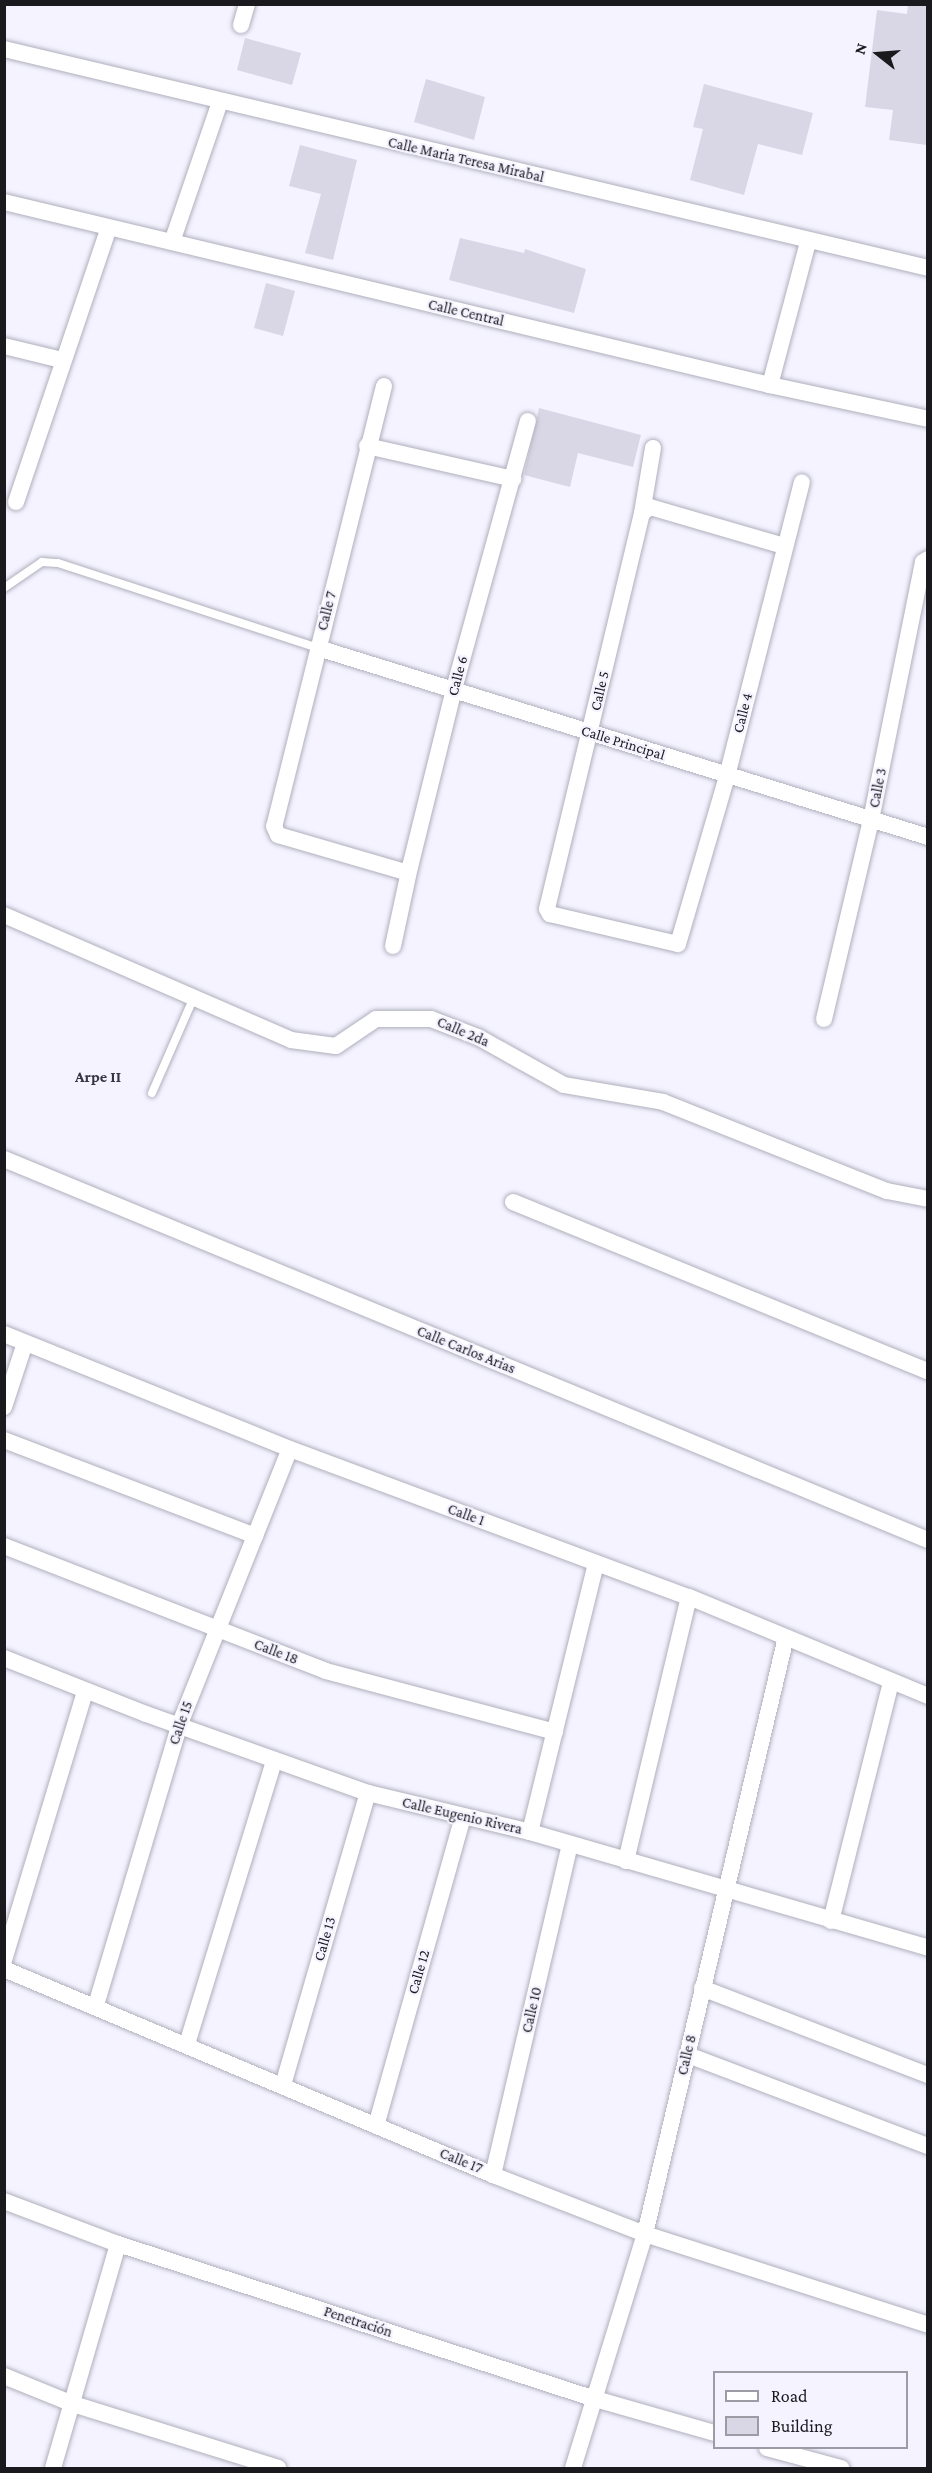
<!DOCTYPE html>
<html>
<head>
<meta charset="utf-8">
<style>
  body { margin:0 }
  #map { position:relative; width:932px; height:2473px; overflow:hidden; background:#f4f3ff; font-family:"Crimson Pro",serif }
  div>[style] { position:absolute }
  .building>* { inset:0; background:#d9d7e6 }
  .roads { filter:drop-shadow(0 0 2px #b0afbd) drop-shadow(0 0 2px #b0afbd) }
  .service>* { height:8px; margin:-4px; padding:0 4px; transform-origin:4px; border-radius:4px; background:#fff }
  .minor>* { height:16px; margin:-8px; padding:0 8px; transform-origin:8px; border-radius:8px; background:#fff }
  span { translate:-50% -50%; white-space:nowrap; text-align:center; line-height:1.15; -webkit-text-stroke:4.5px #f4f3ff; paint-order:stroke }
  .street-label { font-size:15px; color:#1a191e }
  .neighbourhood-label { font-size:16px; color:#373541; font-weight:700 }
  .frame { position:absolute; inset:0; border:6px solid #1a191e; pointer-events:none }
  .legend { position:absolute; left:713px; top:2371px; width:195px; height:78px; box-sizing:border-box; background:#f4f3ff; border:2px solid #9d9ca5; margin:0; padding:8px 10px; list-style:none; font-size:18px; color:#1a191e }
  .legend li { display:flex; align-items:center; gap:12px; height:30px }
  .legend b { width:30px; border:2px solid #9d9ca5 }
  .north { position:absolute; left:848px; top:24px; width:60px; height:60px; -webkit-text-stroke:4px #f4f3ff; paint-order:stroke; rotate:287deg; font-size:16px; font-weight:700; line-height:24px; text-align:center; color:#1a191e }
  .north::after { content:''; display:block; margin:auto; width:21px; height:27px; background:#1a191e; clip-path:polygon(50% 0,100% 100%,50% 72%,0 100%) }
</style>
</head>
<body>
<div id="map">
  <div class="building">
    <i style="clip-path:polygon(908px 4px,927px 4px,927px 145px,889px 140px,893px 110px,865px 107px,877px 10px,907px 14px)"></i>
    <i style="clip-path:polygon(245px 38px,301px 53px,292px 85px,237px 70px)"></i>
    <i style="clip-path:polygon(426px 79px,485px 97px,474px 140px,414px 122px)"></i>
    <i style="clip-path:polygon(704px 84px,813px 113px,802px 155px,758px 144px,744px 195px,690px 180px,703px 129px,693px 127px)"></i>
    <i style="clip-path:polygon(300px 145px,357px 160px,333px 260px,305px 253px,321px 194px,289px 186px)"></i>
    <i style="clip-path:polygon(460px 238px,524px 253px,525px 249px,586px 269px,574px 313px,449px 280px)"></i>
    <i style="clip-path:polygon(266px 283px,295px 291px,283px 336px,254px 328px)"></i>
    <i style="clip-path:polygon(539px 408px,641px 435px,633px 467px,578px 453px,570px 487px,524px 475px)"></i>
  </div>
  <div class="roads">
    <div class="service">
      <i style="left:4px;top:588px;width:46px;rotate:-34.4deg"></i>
      <i style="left:42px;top:562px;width:16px;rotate:4deg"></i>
      <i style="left:58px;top:563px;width:274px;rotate:18.1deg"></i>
      <i style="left:152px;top:1093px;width:103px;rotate:-66.4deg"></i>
    </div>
    <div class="minor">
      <i style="left:241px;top:25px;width:22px;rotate:-74deg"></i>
      <i style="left:4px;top:49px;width:950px;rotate:13.33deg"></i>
      <i style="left:4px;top:202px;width:788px;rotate:13.44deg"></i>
      <i style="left:770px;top:385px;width:162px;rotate:12.1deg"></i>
      <i style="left:172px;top:242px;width:148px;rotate:-71.1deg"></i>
      <i style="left:4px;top:346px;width:60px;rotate:13.6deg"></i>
      <i style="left:770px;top:385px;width:148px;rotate:-75.1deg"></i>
      <i style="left:384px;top:386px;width:454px;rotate:104deg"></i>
      <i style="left:274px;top:826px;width:10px;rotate:66deg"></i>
      <i style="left:278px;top:835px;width:132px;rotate:16.2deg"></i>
      <i style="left:405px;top:872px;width:7px;rotate:-45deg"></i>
      <i style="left:410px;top:867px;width:183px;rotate:-76.1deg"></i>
      <i style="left:454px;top:689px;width:278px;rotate:-74.6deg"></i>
      <i style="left:367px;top:446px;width:150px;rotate:12.7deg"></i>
      <i style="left:16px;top:502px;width:289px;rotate:-71.3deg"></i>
      <i style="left:642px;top:513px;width:66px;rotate:-80.4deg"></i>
      <i style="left:784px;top:546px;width:140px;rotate:-163.8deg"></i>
      <i style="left:650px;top:507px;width:10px;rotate:143deg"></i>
      <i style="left:642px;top:513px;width:407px;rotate:103.5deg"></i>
      <i style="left:547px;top:909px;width:6px;rotate:59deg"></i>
      <i style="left:550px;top:914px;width:131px;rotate:13.2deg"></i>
      <i style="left:678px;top:944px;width:175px;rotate:-73.7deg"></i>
      <i style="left:727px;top:776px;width:303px;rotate:-75.7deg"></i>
      <i style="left:318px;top:648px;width:639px;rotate:17.21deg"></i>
      <i style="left:4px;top:915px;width:313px;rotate:23.5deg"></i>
      <i style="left:291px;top:1040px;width:45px;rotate:7.6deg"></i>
      <i style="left:336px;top:1046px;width:48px;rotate:-34deg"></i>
      <i style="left:376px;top:1019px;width:55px"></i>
      <i style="left:431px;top:1019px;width:50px;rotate:21deg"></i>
      <i style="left:478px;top:1037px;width:98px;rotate:29.2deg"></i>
      <i style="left:564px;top:1085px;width:100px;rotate:9.7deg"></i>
      <i style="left:663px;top:1102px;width:241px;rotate:21.7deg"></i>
      <i style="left:887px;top:1191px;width:42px;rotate:11deg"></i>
      <i style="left:393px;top:946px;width:81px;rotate:-77.9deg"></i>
      <i style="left:824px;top:1019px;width:204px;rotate:-76.7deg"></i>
      <i style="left:871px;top:820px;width:263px;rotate:-78.6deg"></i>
      <i style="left:923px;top:562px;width:6px;rotate:-31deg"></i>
      <i style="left:4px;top:1159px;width:999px;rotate:22.41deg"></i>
      <i style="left:513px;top:1202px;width:448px;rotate:22.2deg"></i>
      <i style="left:4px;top:1334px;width:308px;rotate:21.9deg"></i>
      <i style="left:290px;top:1449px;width:426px;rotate:20.4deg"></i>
      <i style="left:689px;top:1597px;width:259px;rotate:22.5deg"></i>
      <i style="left:4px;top:1407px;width:67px;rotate:-71.8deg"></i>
      <i style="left:4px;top:1440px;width:269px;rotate:20.9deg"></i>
      <i style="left:4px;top:1546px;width:345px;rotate:21.2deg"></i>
      <i style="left:326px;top:1671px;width:237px;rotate:14.9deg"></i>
      <i style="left:4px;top:1658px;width:153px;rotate:21.5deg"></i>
      <i style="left:146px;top:1714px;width:236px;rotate:19.6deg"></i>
      <i style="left:368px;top:1793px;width:167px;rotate:13.5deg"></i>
      <i style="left:530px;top:1832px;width:415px;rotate:16.2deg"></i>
      <i style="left:530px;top:1832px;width:277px;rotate:-76.2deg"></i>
      <i style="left:626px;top:1861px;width:271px;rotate:-76.6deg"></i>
      <i style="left:831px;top:1921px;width:246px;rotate:-75.9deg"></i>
      <i style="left:4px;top:1960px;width:281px;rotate:-73.2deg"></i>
      <i style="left:4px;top:1969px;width:531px;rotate:22.84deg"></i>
      <i style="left:493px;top:2175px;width:163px;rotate:21.2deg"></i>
      <i style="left:645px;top:2234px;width:297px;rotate:17.8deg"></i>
      <i style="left:702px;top:1988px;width:242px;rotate:21.1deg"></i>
      <i style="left:96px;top:2005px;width:291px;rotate:-73.4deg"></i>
      <i style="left:179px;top:1726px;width:298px;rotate:-68.2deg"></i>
      <i style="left:187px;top:2044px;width:296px;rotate:-72.9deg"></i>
      <i style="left:688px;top:2055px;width:257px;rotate:20.8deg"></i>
      <i style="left:283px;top:2085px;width:304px;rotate:-73.8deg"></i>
      <i style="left:376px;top:2126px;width:321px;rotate:-74.3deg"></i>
      <i style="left:493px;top:2175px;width:340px;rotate:-76.9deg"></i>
      <i style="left:4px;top:2201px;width:122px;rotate:20.7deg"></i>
      <i style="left:118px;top:2244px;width:502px;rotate:18deg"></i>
      <i style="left:595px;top:2399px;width:124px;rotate:15.9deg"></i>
      <i style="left:4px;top:2376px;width:74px;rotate:22.1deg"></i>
      <i style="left:73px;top:2404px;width:215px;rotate:17.3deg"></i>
      <i style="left:767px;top:2448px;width:77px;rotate:15.1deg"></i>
      <i style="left:53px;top:2468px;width:233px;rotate:-73.8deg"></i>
      <i style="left:573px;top:2468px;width:245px;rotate:-72.9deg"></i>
      <i style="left:645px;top:2234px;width:613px;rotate:-76.71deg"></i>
    </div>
  </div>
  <div class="street-label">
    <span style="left:466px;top:160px;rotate:13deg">Calle Maria Teresa Mirabal</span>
    <span style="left:466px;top:313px;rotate:13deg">Calle Central</span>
    <span style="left:327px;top:611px;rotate:-76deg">Calle 7</span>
    <span style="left:458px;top:676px;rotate:-75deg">Calle 6</span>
    <span style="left:600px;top:691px;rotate:-77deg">Calle 5</span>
    <span style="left:743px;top:713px;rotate:-76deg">Calle 4</span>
    <span style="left:623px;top:743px;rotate:17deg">Calle Principal</span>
    <span style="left:878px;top:788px;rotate:-79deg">Calle 3</span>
    <span style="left:463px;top:1032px;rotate:23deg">Calle 2da</span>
    <span style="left:466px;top:1350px;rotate:22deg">Calle Carlos Arias</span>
    <span style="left:466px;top:1515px;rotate:20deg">Calle 1</span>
    <span style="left:276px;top:1652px;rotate:21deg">Calle 18</span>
    <span style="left:181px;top:1723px;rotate:-71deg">Calle 15</span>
    <span style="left:462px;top:1816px;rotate:13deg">Calle Eugenio Rivera</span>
    <span style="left:325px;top:1939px;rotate:-74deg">Calle 13</span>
    <span style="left:419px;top:1972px;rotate:-74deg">Calle 12</span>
    <span style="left:532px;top:2010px;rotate:-77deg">Calle 10</span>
    <span style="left:687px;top:2055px;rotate:-77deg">Calle 8</span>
    <span style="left:461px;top:2161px;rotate:22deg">Calle 17</span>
    <span style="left:358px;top:2322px;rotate:18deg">Penetración</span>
  </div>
  <div class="neighbourhood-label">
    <span style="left:98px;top:1077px">Arpe II</span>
  </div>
  <div class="frame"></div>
  <ul class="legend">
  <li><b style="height:8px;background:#fff"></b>Road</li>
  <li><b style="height:16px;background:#d9d7e6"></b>Building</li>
  </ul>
  <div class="north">N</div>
</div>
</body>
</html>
